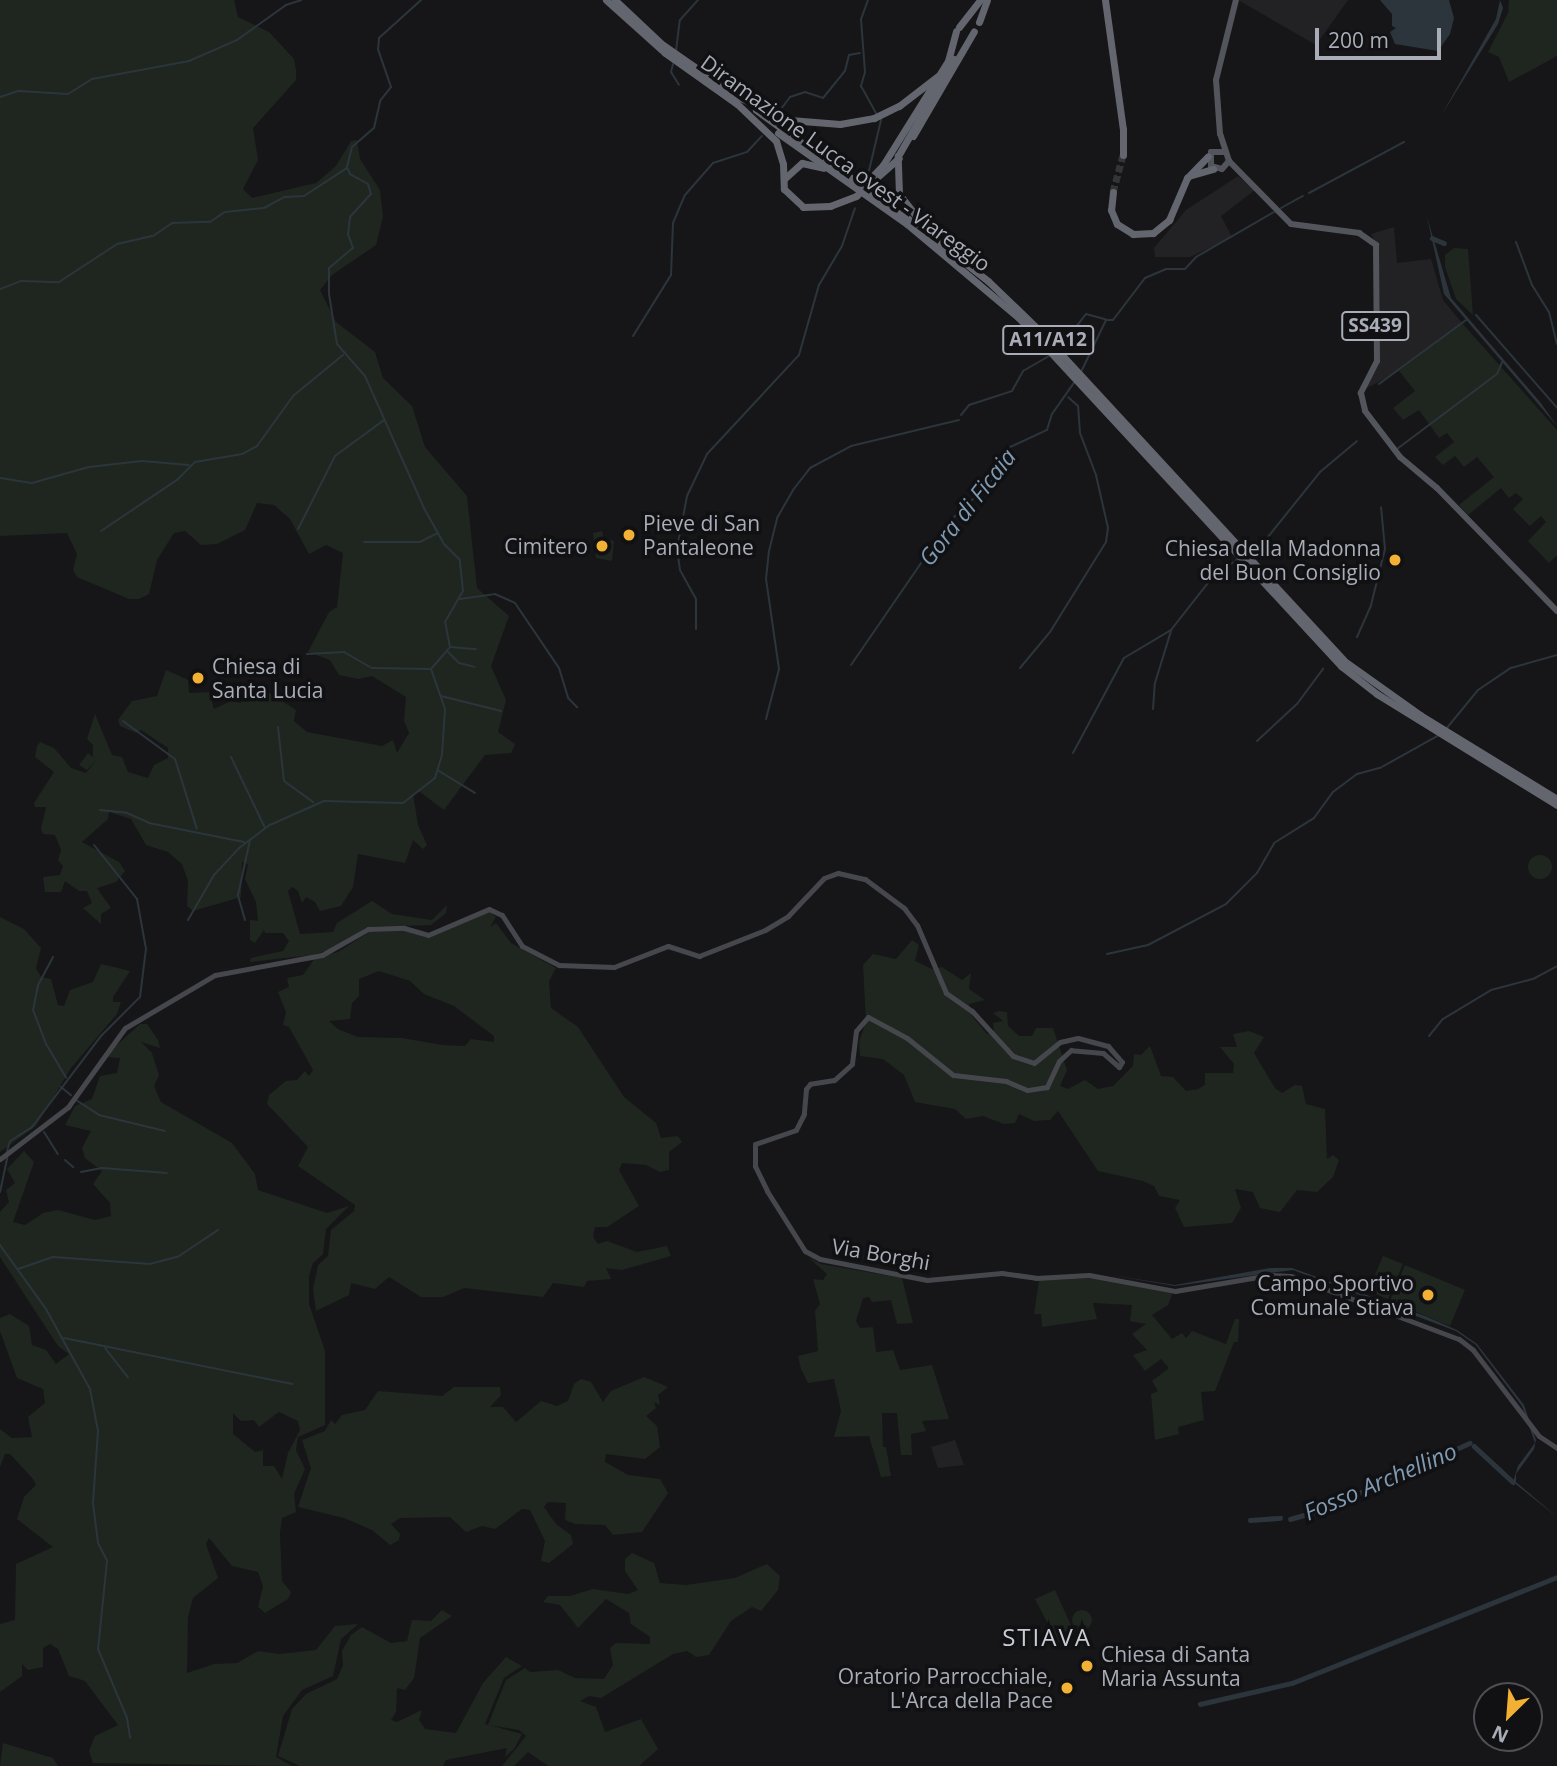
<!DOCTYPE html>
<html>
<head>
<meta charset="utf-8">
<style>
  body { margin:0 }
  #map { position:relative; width:1557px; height:1766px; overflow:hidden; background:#161618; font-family:"Open Sans",sans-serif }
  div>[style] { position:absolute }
  .built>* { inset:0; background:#222225 }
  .green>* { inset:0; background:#1e261f }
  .round { border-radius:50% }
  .water>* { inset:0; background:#2c353c }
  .stream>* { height:2px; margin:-1px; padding:0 1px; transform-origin:1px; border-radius:1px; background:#2c353c }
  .canal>* { height:4.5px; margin:-2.25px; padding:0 2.25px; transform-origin:2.25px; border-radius:2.25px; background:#2c353c }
  .highway-tunnel>* { height:7px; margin-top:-3.5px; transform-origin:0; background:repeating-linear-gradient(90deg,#333438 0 7px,transparent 0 10.5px) }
  .secondary>* { height:5px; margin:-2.5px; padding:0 2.5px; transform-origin:2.5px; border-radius:2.5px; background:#45474d }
  .primary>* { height:6px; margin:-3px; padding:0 3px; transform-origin:3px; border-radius:3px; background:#53555c }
  .highway>* { height:7px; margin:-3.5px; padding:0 3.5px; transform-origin:3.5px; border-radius:3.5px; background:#63666e }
  .highway-bridge>* { height:7px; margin:-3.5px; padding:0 3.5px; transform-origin:3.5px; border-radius:3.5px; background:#63666e }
  .dots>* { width:19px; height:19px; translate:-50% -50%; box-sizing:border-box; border:4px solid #111113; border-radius:50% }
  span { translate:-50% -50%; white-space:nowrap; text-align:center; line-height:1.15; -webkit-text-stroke:7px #111113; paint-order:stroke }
  .shield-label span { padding:2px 5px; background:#111113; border:2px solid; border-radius:5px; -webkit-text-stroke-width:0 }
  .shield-label { font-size:19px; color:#a8adb8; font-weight:700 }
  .street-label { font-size:21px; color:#a8adb8 }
  .poi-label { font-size:21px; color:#a8adb8 }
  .left { translate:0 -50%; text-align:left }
  .right { translate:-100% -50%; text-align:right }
  .water-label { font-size:23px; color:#7f9bb3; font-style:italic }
  .quarter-label { font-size:24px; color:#c9ccd4; letter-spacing:2px }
  .north { position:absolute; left:1473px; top:1682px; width:70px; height:70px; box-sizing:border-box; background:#111113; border:2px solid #4d4f55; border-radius:50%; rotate:205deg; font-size:19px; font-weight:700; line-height:28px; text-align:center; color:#a8adb8 }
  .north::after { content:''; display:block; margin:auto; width:24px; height:32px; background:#f2b134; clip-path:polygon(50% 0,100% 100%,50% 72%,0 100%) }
  .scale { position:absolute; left:1315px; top:28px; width:126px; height:32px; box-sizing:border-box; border:4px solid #a8adb8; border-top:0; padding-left:9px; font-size:21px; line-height:24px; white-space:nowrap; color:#a8adb8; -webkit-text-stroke:5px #111113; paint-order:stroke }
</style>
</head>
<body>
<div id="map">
  <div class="built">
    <i style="clip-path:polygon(1238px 0,1348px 0,1316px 45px)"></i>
    <i style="clip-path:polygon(1238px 176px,1255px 190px,1221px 216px,1232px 237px,1190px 257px,1155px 257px,1154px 248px,1186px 210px)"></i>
    <i style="clip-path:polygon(1394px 227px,1397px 263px,1431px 259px,1443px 300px,1462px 323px,1399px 371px,1365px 389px,1380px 360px,1379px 249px,1371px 234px)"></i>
    <i style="clip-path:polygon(955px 1440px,964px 1465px,938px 1468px,931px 1447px)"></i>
  </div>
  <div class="green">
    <i style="clip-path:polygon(0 0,234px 0,238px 17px,269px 32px,294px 59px,296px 70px,296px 80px,253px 128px,258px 160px,243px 189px,252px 198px,316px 183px,336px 166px,351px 141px,357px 140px,360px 159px,380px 190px,383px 217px,376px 245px,332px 275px,320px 290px,336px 322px,375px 352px,383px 378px,412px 406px,425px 447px,467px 496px,477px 588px,509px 616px,491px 666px,506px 700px,498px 732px,515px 744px,511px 753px,485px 755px,444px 810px,420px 792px,413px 794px,418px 825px,427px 845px,423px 849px,413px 840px,405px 863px,358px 854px,353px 887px,341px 906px,320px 911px,315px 902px,306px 897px,302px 903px,298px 891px,292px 887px,288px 891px,300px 934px,333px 932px,337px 923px,372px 901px,392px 914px,432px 920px,447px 905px,446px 913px,431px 925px,367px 927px,336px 948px,313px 955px,250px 962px,251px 958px,283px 951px,289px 941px,283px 933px,265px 933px,264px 930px,255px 943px,250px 940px,250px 920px,258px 921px,256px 902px,245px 879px,248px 864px,242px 862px,241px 897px,193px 911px,187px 906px,188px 881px,182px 864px,168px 852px,146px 845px,131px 819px,109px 812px,108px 819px,82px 842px,119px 862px,125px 871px,116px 882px,97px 888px,111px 908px,101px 914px,101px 924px,83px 908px,92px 903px,87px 891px,79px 891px,65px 881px,61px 892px,45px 892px,43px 877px,60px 875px,63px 866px,58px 860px,61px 850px,55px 835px,43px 834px,41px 829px,46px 807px,35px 807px,34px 803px,54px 772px,35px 757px,37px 746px,40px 742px,54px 748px,71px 768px,86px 773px,96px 760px,87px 770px,79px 765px,88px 753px,93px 757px,93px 745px,87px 739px,95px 714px,112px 755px,122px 757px,128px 772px,148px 778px,154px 765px,168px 758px,168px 748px,141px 730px,136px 733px,120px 726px,118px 720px,132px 701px,157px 696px,166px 670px,188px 680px,189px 693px,209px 692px,214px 709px,231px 701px,241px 703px,240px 692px,251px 700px,249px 688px,260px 687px,296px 710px,294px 721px,307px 732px,382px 746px,393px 740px,397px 753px,409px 733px,404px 721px,406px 697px,372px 676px,359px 679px,339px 675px,330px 660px,308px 652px,329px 612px,337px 607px,343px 553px,326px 545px,309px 554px,290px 519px,274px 505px,257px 503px,245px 530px,217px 544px,201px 545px,185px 531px,174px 533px,157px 560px,149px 594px,139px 599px,129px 599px,77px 577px,73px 570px,77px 554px,67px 533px,0 536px)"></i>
    <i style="clip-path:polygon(1509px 0,1557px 0,1557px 56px,1509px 82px,1499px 57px,1488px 52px,1508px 13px)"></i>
    <i style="clip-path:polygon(1454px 248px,1468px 249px,1473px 315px,1456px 299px,1445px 267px,1445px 255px)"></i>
    <i style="clip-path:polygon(1462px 323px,1557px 430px,1557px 555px,1549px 563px,1528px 541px,1546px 522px,1541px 516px,1530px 526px,1513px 509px,1523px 499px,1516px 493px,1509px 498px,1501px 488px,1468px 515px,1459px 505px,1494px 477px,1477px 457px,1464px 467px,1455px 456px,1443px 465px,1435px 457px,1454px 442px,1447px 433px,1439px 438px,1419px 410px,1403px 420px,1393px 408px,1415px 391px,1399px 371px)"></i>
    <i style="clip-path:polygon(602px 531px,604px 539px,614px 541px,612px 561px,596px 558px,593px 533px)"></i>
    <i class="round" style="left:1528px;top:855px;width:24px;height:24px"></i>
    <i style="clip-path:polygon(evenodd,489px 911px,496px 917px,490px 927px,496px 923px,511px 943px,556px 968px,549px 981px,551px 1008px,578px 1027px,624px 1097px,656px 1123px,661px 1138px,678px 1136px,682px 1142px,669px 1152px,669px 1170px,660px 1172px,646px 1165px,622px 1163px,619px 1170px,639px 1206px,607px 1227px,595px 1227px,593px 1237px,598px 1244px,607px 1241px,637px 1252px,667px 1246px,671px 1256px,622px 1270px,606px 1268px,611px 1279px,587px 1281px,584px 1287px,553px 1283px,543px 1297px,464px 1288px,443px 1297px,421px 1297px,389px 1277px,375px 1289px,351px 1283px,349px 1295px,316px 1311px,313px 1289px,318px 1265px,328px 1256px,331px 1230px,354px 1211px,355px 1205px,298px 1166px,308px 1147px,267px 1104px,269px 1095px,286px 1081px,297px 1080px,305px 1071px,309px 1076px,313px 1070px,289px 1027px,283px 1025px,286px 1012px,278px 992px,289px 987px,287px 978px,303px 975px,315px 958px,338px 952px,369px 932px,404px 930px,428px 937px,489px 911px,379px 971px,410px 981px,424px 994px,454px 1006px,494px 1036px,494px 1042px,471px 1039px,465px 1046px,442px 1045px,402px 1038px,358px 1037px,338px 1029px,329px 1021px,350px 1019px,352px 1003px,359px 996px,359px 979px,379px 971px)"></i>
    <i style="clip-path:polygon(0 917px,24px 929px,41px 948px,36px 968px,41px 977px,51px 979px,58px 1005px,64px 1006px,70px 990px,93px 982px,101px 964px,130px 971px,113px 997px,113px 1002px,121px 1002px,117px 1014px,71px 1068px,36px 1126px,0 1152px)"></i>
    <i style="clip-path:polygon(912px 940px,919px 945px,915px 961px,932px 969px,942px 967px,962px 980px,971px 973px,969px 989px,985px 1000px,969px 1004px,972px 1016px,987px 1034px,994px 1031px,993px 1023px,1003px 1021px,993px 1013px,999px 1011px,1007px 1012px,1008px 1026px,1019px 1036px,1032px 1036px,1036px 1028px,1053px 1028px,1067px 1070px,1060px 1086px,1068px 1089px,1085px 1080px,1098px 1089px,1113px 1086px,1133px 1066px,1134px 1054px,1141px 1055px,1150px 1046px,1161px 1076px,1173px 1077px,1186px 1091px,1198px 1089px,1205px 1085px,1205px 1073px,1233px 1073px,1234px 1064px,1220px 1047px,1237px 1047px,1233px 1034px,1249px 1031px,1264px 1037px,1254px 1053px,1275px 1088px,1282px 1093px,1295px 1085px,1302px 1086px,1306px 1104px,1325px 1109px,1327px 1159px,1333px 1155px,1339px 1160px,1333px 1177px,1317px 1192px,1297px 1190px,1280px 1212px,1260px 1208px,1253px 1192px,1235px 1189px,1241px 1208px,1232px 1223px,1184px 1227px,1175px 1208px,1180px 1200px,1159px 1196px,1154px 1186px,1143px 1181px,1098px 1171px,1058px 1111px,1050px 1120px,1034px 1121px,1019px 1114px,1015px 1123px,1004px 1124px,983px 1116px,966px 1119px,955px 1109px,915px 1102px,904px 1075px,883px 1059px,860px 1056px,859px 1042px,866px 1022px,863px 965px,873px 954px,896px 959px)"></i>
    <i style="clip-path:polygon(evenodd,140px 1024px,147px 1024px,158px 1040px,160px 1048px,141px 1042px,152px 1053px,159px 1075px,154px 1086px,161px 1102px,232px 1143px,255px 1174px,258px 1190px,327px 1213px,349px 1206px,326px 1229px,323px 1254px,313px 1263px,309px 1276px,309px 1304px,325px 1351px,325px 1425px,298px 1437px,296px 1450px,305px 1469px,294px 1494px,296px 1512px,282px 1518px,280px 1533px,282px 1581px,291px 1592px,288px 1599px,265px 1613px,258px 1607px,263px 1586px,258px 1572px,232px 1566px,209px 1538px,206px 1544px,218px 1578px,193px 1598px,188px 1617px,187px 1673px,214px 1664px,237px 1663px,258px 1651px,279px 1654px,316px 1650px,335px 1626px,358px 1624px,341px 1639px,333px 1676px,302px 1690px,283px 1716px,276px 1757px,292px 1766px,93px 1763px,89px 1751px,95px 1736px,118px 1725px,85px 1681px,69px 1676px,58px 1649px,50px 1644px,43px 1648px,43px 1667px,28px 1670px,22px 1664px,22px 1676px,0 1692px,0 1624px,15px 1620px,16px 1564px,53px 1547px,17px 1519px,24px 1497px,36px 1485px,33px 1479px,10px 1454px,5px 1454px,0 1467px,0 1429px,12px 1438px,32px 1437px,28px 1417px,45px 1403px,43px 1389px,17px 1378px,0 1331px,0 1318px,10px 1314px,29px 1326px,32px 1345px,46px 1350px,56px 1364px,69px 1354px,58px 1346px,0 1257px,0 1212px,9px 1202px,6px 1190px,15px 1183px,7px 1169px,24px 1151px,34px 1162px,13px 1222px,25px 1225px,43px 1213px,58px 1210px,95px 1220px,111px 1216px,110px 1203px,93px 1184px,102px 1171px,85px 1158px,82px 1148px,91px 1131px,65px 1125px,75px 1106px,92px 1099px,100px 1076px,117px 1073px,120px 1058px,108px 1057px,110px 1051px,140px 1024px,279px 1412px,298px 1421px,300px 1430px,288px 1453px,282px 1479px,274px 1466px,263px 1466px,263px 1450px,255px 1452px,233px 1434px,233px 1413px,241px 1421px,254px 1420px,259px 1427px,279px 1412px)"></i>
    <i style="clip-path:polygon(1383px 1256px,1403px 1264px,1388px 1299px,1368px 1291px)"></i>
    <i style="clip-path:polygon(808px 1257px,821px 1264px,902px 1278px,913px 1323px,897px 1324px,891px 1300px,872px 1302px,869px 1297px,863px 1298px,856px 1321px,860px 1328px,873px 1327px,876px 1352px,893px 1350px,900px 1370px,932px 1365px,949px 1419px,922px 1421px,926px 1431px,911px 1434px,912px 1455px,901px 1455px,897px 1413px,882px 1413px,883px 1447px,886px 1447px,891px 1476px,881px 1477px,869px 1436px,834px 1437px,841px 1411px,834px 1379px,808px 1383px,801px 1369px,798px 1356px,818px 1351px,815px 1311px,820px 1304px,813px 1279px,823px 1280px,827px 1274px)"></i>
    <i style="clip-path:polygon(1405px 1265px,1465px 1290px,1450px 1326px,1390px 1301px)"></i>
    <i style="clip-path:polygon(1099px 1278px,1173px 1292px,1168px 1305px,1152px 1315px,1172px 1339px,1182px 1333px,1186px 1338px,1192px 1331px,1226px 1344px,1235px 1319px,1239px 1319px,1238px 1342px,1234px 1342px,1215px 1391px,1201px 1392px,1204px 1420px,1178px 1427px,1179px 1434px,1155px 1440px,1151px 1394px,1158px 1391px,1152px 1381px,1169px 1368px,1161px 1359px,1145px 1371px,1133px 1355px,1147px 1350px,1132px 1334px,1146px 1324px,1130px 1321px,1132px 1305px,1093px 1303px,1097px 1319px,1042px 1327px,1041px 1314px,1034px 1314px,1039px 1280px)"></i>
    <i style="clip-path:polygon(644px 1377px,668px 1387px,658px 1395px,660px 1405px,654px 1402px,656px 1408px,646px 1416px,657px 1426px,660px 1447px,645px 1459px,606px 1454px,605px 1462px,628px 1475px,660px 1479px,668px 1493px,642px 1532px,613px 1535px,605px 1525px,575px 1524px,565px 1520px,566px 1503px,548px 1502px,544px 1507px,556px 1524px,571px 1535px,573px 1544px,549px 1563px,541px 1561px,545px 1541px,530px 1510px,522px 1509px,495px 1529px,482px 1526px,466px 1532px,450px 1517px,400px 1518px,391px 1524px,400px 1534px,399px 1540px,390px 1545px,372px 1530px,344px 1518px,298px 1507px,311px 1468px,302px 1440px,325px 1431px,331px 1420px,335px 1424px,342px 1415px,365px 1410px,378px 1391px,442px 1396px,454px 1387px,500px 1387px,501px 1395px,490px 1407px,503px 1407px,516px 1422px,541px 1401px,557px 1406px,568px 1401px,574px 1384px,581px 1379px,591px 1382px,603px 1402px,611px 1391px)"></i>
    <i style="clip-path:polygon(632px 1553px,654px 1563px,660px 1583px,686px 1585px,735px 1578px,767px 1564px,780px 1576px,778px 1590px,761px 1611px,752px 1607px,731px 1621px,709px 1655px,696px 1657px,687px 1651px,673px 1654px,601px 1698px,589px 1696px,580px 1701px,596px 1707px,605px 1732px,641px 1719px,658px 1749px,639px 1766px,548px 1766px,528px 1752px,514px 1766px,502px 1766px,526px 1736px,519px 1730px,488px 1725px,506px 1680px,525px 1668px,530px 1672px,558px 1670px,575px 1678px,604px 1679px,613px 1665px,610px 1648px,616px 1643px,650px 1644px,650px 1637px,631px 1624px,629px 1613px,606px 1599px,578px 1628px,560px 1605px,543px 1602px,548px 1596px,570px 1596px,593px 1589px,628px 1594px,638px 1590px,625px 1571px,625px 1559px)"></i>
    <i style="clip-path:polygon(1055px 1590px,1075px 1634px,1058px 1643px,1035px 1599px)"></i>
    <i style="clip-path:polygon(442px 1610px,452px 1616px,420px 1638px,414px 1678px,405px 1690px,397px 1688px,396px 1712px,391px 1720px,397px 1722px,422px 1710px,419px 1720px,425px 1729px,456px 1733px,483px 1683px,506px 1657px,522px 1666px,504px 1678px,485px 1724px,522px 1734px,514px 1749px,505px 1757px,507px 1748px,446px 1760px,443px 1766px,300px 1766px,278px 1756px,292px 1709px,306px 1694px,337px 1679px,343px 1665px,342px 1651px,351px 1635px,362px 1627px,391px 1643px,407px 1641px,412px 1620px,431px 1621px)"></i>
    <i class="round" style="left:1072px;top:1610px;width:20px;height:20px"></i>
    <i style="clip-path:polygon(3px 1743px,53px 1758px,58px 1766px,0 1766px)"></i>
  </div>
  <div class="water">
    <i style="clip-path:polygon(1380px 0,1449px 0,1454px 18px,1450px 34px,1438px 51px,1395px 44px,1390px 32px,1396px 28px,1392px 26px,1392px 14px)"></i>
    <i style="clip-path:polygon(1500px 0,1503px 8px,1498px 24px,1441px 116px,1496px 19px)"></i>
    <i style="clip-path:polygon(1427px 217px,1451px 298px,1540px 402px,1557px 426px,1444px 294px)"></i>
    <i style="clip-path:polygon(1270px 1268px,1292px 1268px,1425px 1316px,1457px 1330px,1477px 1344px,1524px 1405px,1536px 1440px,1534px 1449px,1516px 1474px,1516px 1482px,1557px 1517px,1513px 1482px,1518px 1466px,1535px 1443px,1522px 1406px,1476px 1345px,1456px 1331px,1293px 1270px,1175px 1286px,1110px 1275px,1175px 1285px)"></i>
  </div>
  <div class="stream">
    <i style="left:868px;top:0;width:20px;rotate:110deg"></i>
    <i style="left:861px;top:19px;width:53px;rotate:85.7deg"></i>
    <i style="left:865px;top:72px;width:15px;rotate:106deg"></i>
    <i style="left:861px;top:86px;width:33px;rotate:61deg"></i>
    <i style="left:676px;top:51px;width:31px;rotate:-83deg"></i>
    <i style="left:680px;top:20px;width:27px;rotate:-48deg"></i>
    <i style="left:673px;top:64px;width:8px;rotate:104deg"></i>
    <i style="left:671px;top:72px;width:15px;rotate:58deg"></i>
    <i style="left:0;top:97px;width:20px;rotate:-18deg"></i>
    <i style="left:19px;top:91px;width:49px;rotate:3.5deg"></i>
    <i style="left:68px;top:94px;width:28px;rotate:-32deg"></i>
    <i style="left:92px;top:79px;width:99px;rotate:-10.5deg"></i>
    <i style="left:189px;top:61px;width:52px;rotate:-23.6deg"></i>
    <i style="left:237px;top:40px;width:60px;rotate:-35.5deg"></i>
    <i style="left:286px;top:5px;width:16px;rotate:-18deg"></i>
    <i style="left:773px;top:109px;width:8px"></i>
    <i style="left:781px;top:109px;width:15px;rotate:-53deg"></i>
    <i style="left:790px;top:97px;width:16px;rotate:-18deg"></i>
    <i style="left:805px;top:92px;width:19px;rotate:18deg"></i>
    <i style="left:823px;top:98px;width:35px;rotate:-51deg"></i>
    <i style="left:845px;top:71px;width:16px;rotate:-76deg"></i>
    <i style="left:849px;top:55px;width:11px;rotate:-10deg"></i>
    <i style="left:868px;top:175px;width:57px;rotate:-76.7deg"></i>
    <i style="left:1309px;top:193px;width:108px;rotate:-28.2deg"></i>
    <i style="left:1281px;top:208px;width:25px;rotate:-29deg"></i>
    <i style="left:1516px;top:242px;width:46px;rotate:69.6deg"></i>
    <i style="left:1532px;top:285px;width:32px;rotate:58deg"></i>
    <i style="left:1549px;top:312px;width:33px;rotate:76deg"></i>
    <i style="left:0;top:289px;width:22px;rotate:-21deg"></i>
    <i style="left:21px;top:281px;width:38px;rotate:2deg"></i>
    <i style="left:59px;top:282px;width:69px;rotate:-33.2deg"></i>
    <i style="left:117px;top:244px;width:37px;rotate:-13deg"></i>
    <i style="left:153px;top:236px;width:23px;rotate:-34deg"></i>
    <i style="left:172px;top:223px;width:38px;rotate:-2deg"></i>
    <i style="left:210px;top:222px;width:18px;rotate:-34deg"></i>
    <i style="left:225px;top:212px;width:39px;rotate:-6deg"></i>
    <i style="left:264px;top:208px;width:24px;rotate:-28deg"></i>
    <i style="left:285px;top:197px;width:19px;rotate:-3deg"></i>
    <i style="left:304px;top:196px;width:51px;rotate:-33.1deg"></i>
    <i style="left:1476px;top:315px;width:123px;rotate:48.9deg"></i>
    <i style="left:1107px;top:320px;width:6px"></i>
    <i style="left:1113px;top:320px;width:53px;rotate:-52.7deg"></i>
    <i style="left:1145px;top:278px;width:23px;rotate:-23deg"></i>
    <i style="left:1166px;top:269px;width:19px"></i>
    <i style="left:1185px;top:269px;width:16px;rotate:-47deg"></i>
    <i style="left:1196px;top:257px;width:90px;rotate:-30deg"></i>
    <i style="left:633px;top:336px;width:72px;rotate:-58.1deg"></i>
    <i style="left:671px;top:275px;width:52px;rotate:-87.8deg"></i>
    <i style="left:673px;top:223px;width:30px;rotate:-67deg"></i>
    <i style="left:685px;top:195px;width:43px;rotate:-48.8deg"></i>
    <i style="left:713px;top:163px;width:36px;rotate:-18deg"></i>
    <i style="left:747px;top:152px;width:22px;rotate:-47deg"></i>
    <i style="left:1059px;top:349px;width:44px;rotate:-52.4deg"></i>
    <i style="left:1086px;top:314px;width:20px;rotate:15deg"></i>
    <i style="left:1081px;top:372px;width:58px;rotate:-64.3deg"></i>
    <i style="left:1379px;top:384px;width:108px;rotate:-36.3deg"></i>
    <i style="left:961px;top:415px;width:13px;rotate:-51deg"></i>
    <i style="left:969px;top:405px;width:45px;rotate:-18deg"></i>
    <i style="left:1012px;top:391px;width:23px;rotate:-61deg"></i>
    <i style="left:1023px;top:371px;width:30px;rotate:-30deg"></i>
    <i style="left:1397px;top:449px;width:125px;rotate:-36.9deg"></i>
    <i style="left:1497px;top:374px;width:13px;rotate:-67deg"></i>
    <i style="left:0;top:478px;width:32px;rotate:9deg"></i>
    <i style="left:32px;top:483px;width:59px;rotate:-15.7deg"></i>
    <i style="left:89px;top:467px;width:53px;rotate:-6.5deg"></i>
    <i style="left:142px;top:461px;width:47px;rotate:4.9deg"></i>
    <i style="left:298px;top:529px;width:82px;rotate:-63.1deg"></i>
    <i style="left:335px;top:456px;width:61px;rotate:-36.3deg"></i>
    <i style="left:101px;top:531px;width:92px;rotate:-33.9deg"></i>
    <i style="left:177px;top:480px;width:25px;rotate:-45deg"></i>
    <i style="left:195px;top:462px;width:48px;rotate:-9.7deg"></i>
    <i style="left:242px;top:454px;width:17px;rotate:-28deg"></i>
    <i style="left:257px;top:446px;width:62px;rotate:-54.2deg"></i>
    <i style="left:293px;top:396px;width:65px;rotate:-39.4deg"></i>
    <i style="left:364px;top:542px;width:56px"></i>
    <i style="left:420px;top:542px;width:20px;rotate:-27deg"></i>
    <i style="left:1246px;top:552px;width:19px;rotate:-28deg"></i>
    <i style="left:1263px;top:543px;width:91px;rotate:-51.2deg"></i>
    <i style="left:1320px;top:472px;width:48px;rotate:-40deg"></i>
    <i style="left:460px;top:599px;width:35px;rotate:-8deg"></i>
    <i style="left:495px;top:594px;width:22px;rotate:24deg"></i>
    <i style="left:515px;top:603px;width:78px;rotate:55.9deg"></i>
    <i style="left:559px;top:668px;width:31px;rotate:73deg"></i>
    <i style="left:568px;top:698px;width:13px;rotate:45deg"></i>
    <i style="left:696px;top:629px;width:30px;rotate:-90deg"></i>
    <i style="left:696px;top:599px;width:33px;rotate:-119deg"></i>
    <i style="left:680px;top:570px;width:21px;rotate:-98deg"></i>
    <i style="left:677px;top:549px;width:54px;rotate:-79.3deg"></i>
    <i style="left:687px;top:496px;width:47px;rotate:-64.5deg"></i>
    <i style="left:707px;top:454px;width:135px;rotate:-47.1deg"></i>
    <i style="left:799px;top:355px;width:73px;rotate:-74.1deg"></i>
    <i style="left:819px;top:285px;width:45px;rotate:-59.5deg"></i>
    <i style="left:842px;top:246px;width:40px;rotate:-71.1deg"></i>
    <i style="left:1357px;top:637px;width:35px;rotate:-66deg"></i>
    <i style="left:1371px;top:605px;width:58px;rotate:-76deg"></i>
    <i style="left:1385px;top:549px;width:42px;rotate:-95.4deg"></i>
    <i style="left:451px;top:647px;width:25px;rotate:5deg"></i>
    <i style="left:448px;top:652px;width:16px;rotate:45deg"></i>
    <i style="left:459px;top:663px;width:16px;rotate:14deg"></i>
    <i style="left:307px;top:654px;width:37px;rotate:-3deg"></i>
    <i style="left:344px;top:652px;width:32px;rotate:30deg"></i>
    <i style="left:372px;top:668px;width:58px;rotate:1deg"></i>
    <i style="left:851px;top:665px;width:175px;rotate:-55.5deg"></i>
    <i style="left:950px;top:521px;width:64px;rotate:-43.7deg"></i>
    <i style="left:996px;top:477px;width:31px;rotate:-68deg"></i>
    <i style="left:1008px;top:448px;width:43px;rotate:-24.8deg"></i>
    <i style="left:1047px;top:430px;width:17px;rotate:-73deg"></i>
    <i style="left:1052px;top:414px;width:39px;rotate:-55deg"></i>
    <i style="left:1020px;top:668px;width:47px;rotate:-50.2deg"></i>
    <i style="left:1050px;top:632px;width:106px;rotate:-58.1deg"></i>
    <i style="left:1106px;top:542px;width:14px;rotate:-82deg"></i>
    <i style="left:1108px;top:528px;width:54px;rotate:-102.8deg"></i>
    <i style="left:1096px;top:475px;width:45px;rotate:-110.9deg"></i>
    <i style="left:1080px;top:433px;width:27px;rotate:-94deg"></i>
    <i style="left:1078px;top:406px;width:13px;rotate:-138deg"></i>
    <i style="left:441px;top:696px;width:62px;rotate:14deg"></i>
    <i style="left:1153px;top:709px;width:26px;rotate:-86deg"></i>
    <i style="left:1155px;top:683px;width:54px;rotate:-72.9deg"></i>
    <i style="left:766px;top:719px;width:52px;rotate:-75.4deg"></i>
    <i style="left:779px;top:669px;width:91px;rotate:-98.2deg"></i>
    <i style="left:766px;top:579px;width:28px;rotate:-84deg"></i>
    <i style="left:769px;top:551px;width:34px;rotate:-76deg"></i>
    <i style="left:777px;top:518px;width:32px;rotate:-60deg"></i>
    <i style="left:793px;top:490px;width:28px;rotate:-52deg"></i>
    <i style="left:810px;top:468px;width:47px;rotate:-28.2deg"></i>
    <i style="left:851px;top:446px;width:111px;rotate:-13.5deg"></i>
    <i style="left:123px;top:721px;width:64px;rotate:36.2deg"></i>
    <i style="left:175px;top:759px;width:73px;rotate:72.6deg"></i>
    <i style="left:278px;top:727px;width:54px;rotate:83.7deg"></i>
    <i style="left:284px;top:781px;width:36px;rotate:36deg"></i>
    <i style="left:1446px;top:729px;width:50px;rotate:-50.6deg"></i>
    <i style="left:1478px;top:690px;width:40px;rotate:-34deg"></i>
    <i style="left:1511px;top:668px;width:48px;rotate:-15.8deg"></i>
    <i style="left:1257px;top:741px;width:54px;rotate:-42.8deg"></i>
    <i style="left:1297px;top:704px;width:44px;rotate:-53.4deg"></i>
    <i style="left:1073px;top:753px;width:108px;rotate:-61.8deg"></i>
    <i style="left:1124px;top:658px;width:55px;rotate:-30.8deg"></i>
    <i style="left:1171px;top:630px;width:65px;rotate:-51.9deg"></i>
    <i style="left:1211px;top:579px;width:35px;rotate:-37deg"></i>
    <i style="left:231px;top:757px;width:79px;rotate:64.4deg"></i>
    <i style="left:439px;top:771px;width:42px;rotate:31.4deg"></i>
    <i style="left:100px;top:810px;width:27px;rotate:6deg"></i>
    <i style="left:127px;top:813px;width:24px;rotate:24deg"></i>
    <i style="left:149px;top:823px;width:97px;rotate:11.3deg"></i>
    <i style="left:188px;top:920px;width:52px;rotate:-60deg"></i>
    <i style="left:214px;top:875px;width:37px;rotate:-47deg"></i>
    <i style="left:239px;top:848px;width:39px;rotate:-37deg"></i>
    <i style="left:270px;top:825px;width:59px;rotate:-24deg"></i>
    <i style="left:324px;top:801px;width:79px;rotate:1.5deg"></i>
    <i style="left:403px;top:803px;width:41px;rotate:-38deg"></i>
    <i style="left:435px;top:778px;width:24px;rotate:-73deg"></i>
    <i style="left:442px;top:755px;width:46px;rotate:-86.3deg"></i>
    <i style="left:445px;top:709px;width:42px;rotate:-109.3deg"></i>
    <i style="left:431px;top:669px;width:29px;rotate:-49deg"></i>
    <i style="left:450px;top:647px;width:25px;rotate:-101deg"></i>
    <i style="left:445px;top:622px;width:36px;rotate:-60deg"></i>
    <i style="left:463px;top:591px;width:31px;rotate:-96deg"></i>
    <i style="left:460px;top:560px;width:23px;rotate:-135deg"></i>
    <i style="left:444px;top:544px;width:41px;rotate:-119.1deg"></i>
    <i style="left:424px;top:508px;width:145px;rotate:-114.1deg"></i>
    <i style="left:365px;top:376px;width:43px;rotate:-131.2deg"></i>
    <i style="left:337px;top:344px;width:51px;rotate:-99.1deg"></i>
    <i style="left:329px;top:294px;width:26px;rotate:-90deg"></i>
    <i style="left:329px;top:268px;width:31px;rotate:-40deg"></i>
    <i style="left:353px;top:248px;width:15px;rotate:-110deg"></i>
    <i style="left:348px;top:234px;width:17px;rotate:-83deg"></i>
    <i style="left:350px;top:217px;width:31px;rotate:-48deg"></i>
    <i style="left:371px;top:194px;width:10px;rotate:-107deg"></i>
    <i style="left:368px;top:184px;width:21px;rotate:-151deg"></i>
    <i style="left:350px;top:174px;width:8px;rotate:-113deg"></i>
    <i style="left:347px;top:167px;width:21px;rotate:-76deg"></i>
    <i style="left:352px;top:147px;width:29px;rotate:-41deg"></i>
    <i style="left:374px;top:128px;width:28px;rotate:-77deg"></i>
    <i style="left:380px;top:101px;width:18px;rotate:-52deg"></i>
    <i style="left:391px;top:87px;width:39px;rotate:-109deg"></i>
    <i style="left:378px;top:50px;width:12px;rotate:-85deg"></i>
    <i style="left:379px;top:38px;width:57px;rotate:-42.1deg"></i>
    <i style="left:245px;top:920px;width:26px;rotate:-106deg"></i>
    <i style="left:238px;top:895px;width:56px;rotate:-77.7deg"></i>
    <i style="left:1107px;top:954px;width:42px;rotate:-12.4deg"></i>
    <i style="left:1148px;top:945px;width:88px;rotate:-27.7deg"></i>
    <i style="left:1226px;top:904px;width:44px;rotate:-45deg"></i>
    <i style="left:1257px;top:873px;width:34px;rotate:-60deg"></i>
    <i style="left:1274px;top:843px;width:47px;rotate:-32deg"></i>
    <i style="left:1314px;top:818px;width:32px;rotate:-54deg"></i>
    <i style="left:1333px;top:792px;width:30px;rotate:-37deg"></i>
    <i style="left:1357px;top:774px;width:24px;rotate:-15deg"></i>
    <i style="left:1380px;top:768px;width:68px;rotate:-29.2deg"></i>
    <i style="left:53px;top:957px;width:32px;rotate:118deg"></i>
    <i style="left:38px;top:985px;width:25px;rotate:101deg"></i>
    <i style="left:33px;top:1010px;width:36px;rotate:69deg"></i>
    <i style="left:46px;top:1044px;width:39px;rotate:59deg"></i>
    <i style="left:1429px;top:1036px;width:22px;rotate:-51deg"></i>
    <i style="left:1443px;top:1019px;width:56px;rotate:-31.1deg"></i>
    <i style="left:1491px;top:990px;width:43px;rotate:-14.7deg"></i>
    <i style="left:1533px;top:979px;width:27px;rotate:-28deg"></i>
    <i style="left:61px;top:1087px;width:13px;rotate:39deg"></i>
    <i style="left:76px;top:1100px;width:27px;rotate:33deg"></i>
    <i style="left:99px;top:1115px;width:68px;rotate:13.6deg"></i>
    <i style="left:44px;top:1132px;width:26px;rotate:58deg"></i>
    <i style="left:7px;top:1151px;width:10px;rotate:-73deg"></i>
    <i style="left:10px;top:1141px;width:26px;rotate:-32deg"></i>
    <i style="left:32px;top:1127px;width:114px;rotate:-52.8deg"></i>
    <i style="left:101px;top:1036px;width:55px;rotate:-45deg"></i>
    <i style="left:140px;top:997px;width:48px;rotate:-82.9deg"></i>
    <i style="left:146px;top:949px;width:51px;rotate:-100.2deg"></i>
    <i style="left:137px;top:899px;width:69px;rotate:-128.5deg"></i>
    <i style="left:65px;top:1160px;width:11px;rotate:41deg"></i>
    <i style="left:81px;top:1172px;width:21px;rotate:-11deg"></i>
    <i style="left:102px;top:1168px;width:65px;rotate:4.4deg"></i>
    <i style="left:0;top:1192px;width:35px;rotate:-78deg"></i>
    <i style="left:0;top:1245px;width:79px;rotate:54.3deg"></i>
    <i style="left:46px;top:1309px;width:91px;rotate:61.2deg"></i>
    <i style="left:90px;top:1389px;width:43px;rotate:79.2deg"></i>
    <i style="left:98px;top:1431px;width:72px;rotate:94deg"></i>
    <i style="left:93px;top:1503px;width:40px;rotate:82.9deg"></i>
    <i style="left:98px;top:1543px;width:20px;rotate:63deg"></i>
    <i style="left:107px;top:1561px;width:88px;rotate:95.8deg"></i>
    <i style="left:98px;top:1649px;width:75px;rotate:67.2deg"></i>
    <i style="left:127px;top:1718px;width:20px;rotate:81deg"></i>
    <i style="left:18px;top:1269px;width:37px;rotate:-19deg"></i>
    <i style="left:53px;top:1257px;width:97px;rotate:4.1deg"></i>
    <i style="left:150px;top:1264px;width:30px;rotate:-15deg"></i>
    <i style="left:179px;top:1256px;width:47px;rotate:-33.7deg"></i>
    <i style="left:64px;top:1338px;width:233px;rotate:11.4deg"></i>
    <i style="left:105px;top:1348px;width:37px;rotate:52deg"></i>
  </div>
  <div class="canal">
    <i style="left:1432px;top:238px;width:13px;rotate:23deg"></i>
    <i style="left:1474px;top:1446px;width:53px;rotate:42.7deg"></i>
    <i style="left:1290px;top:1519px;width:33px;rotate:-16deg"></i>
    <i style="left:1322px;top:1510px;width:162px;rotate:-24.4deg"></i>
    <i style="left:1250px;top:1520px;width:30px;rotate:-4deg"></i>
    <i style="left:1200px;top:1704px;width:94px;rotate:-12.9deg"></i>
    <i style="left:1292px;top:1683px;width:285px;rotate:-21.8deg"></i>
  </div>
  <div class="highway-tunnel">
    <i style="left:1113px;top:192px;width:38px;rotate:-75deg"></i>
  </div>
  <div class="secondary">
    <i style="left:0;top:1159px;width:86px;rotate:-37.4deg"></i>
    <i style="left:68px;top:1107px;width:97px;rotate:-54.2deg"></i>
    <i style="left:125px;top:1028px;width:104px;rotate:-30.5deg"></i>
    <i style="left:215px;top:975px;width:109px;rotate:-10.6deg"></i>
    <i style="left:322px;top:955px;width:53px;rotate:-29.5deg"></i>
    <i style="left:368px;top:929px;width:36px;rotate:-2deg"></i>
    <i style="left:404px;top:928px;width:25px;rotate:16deg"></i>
    <i style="left:428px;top:935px;width:66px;rotate:-23.1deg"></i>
    <i style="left:489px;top:909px;width:14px;rotate:25deg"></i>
    <i style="left:502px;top:915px;width:37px;rotate:57deg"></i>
    <i style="left:522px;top:946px;width:42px;rotate:27.2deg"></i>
    <i style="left:559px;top:965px;width:55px;rotate:2.1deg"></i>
    <i style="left:614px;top:967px;width:58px;rotate:-21.3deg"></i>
    <i style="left:668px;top:946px;width:33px;rotate:18deg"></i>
    <i style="left:699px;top:956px;width:71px;rotate:-21.5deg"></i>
    <i style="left:765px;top:930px;width:27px;rotate:-31deg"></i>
    <i style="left:788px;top:916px;width:52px;rotate:-46.5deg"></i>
    <i style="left:824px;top:878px;width:15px;rotate:-20deg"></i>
    <i style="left:838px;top:873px;width:28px;rotate:13deg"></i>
    <i style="left:865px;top:879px;width:49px;rotate:36.6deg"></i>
    <i style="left:904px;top:908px;width:21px;rotate:53deg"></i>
    <i style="left:917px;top:925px;width:74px;rotate:66.9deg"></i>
    <i style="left:946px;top:993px;width:32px;rotate:35deg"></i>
    <i style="left:972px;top:1011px;width:61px;rotate:47.7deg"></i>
    <i style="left:1013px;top:1056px;width:22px;rotate:18deg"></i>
    <i style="left:1034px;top:1063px;width:33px;rotate:-39deg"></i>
    <i style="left:1060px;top:1042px;width:18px;rotate:-13deg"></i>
    <i style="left:1078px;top:1038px;width:31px;rotate:15deg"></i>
    <i style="left:1108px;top:1046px;width:21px;rotate:49deg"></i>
    <i style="left:1122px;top:1062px;width:6px;rotate:121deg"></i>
    <i style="left:1119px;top:1067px;width:21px;rotate:-139deg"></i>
    <i style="left:1103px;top:1053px;width:32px;rotate:-175deg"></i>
    <i style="left:1071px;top:1050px;width:16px;rotate:137deg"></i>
    <i style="left:1059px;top:1061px;width:29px;rotate:115deg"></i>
    <i style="left:1047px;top:1087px;width:20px;rotate:171deg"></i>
    <i style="left:1027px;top:1090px;width:23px;rotate:-157deg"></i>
    <i style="left:1006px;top:1081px;width:53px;rotate:-173.5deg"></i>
    <i style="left:953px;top:1075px;width:59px;rotate:-141.2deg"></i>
    <i style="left:907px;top:1038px;width:44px;rotate:-151.7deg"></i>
    <i style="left:868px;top:1017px;width:18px;rotate:131deg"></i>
    <i style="left:856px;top:1031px;width:33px;rotate:97deg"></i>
    <i style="left:852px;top:1064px;width:24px;rotate:138deg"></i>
    <i style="left:834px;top:1080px;width:24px;rotate:171deg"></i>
    <i style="left:810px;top:1084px;width:6px;rotate:129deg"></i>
    <i style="left:806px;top:1089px;width:25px;rotate:95deg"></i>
    <i style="left:804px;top:1114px;width:18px;rotate:117deg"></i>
    <i style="left:796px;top:1130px;width:43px;rotate:161.1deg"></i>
    <i style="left:755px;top:1144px;width:22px;rotate:90deg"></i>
    <i style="left:755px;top:1166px;width:28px;rotate:64deg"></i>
    <i style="left:767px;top:1191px;width:71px;rotate:57.7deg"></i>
    <i style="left:805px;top:1251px;width:17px;rotate:28deg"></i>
    <i style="left:820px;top:1259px;width:109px;rotate:11.1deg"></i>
    <i style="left:927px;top:1280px;width:75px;rotate:-5.3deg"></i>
    <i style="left:1002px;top:1273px;width:34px;rotate:8deg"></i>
    <i style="left:1036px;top:1278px;width:53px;rotate:-3.2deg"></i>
    <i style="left:1089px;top:1275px;width:87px;rotate:10.5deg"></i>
    <i style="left:1175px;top:1291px;width:96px;rotate:-9.6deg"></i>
    <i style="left:1270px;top:1275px;width:21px;rotate:3deg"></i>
    <i style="left:1291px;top:1276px;width:179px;rotate:20.6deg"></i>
    <i style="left:1459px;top:1339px;width:18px;rotate:38deg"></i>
    <i style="left:1473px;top:1350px;width:108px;rotate:52.5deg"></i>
    <i style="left:1539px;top:1436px;width:22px;rotate:34deg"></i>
  </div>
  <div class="primary">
    <i style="left:1226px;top:152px;width:15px;rotate:180deg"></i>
    <i style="left:1211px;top:152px;width:14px;rotate:90deg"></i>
    <i style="left:1211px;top:166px;width:11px;rotate:15deg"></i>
    <i style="left:1222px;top:169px;width:11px;rotate:-49deg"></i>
    <i style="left:1229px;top:161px;width:28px;rotate:-108deg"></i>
    <i style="left:1220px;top:134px;width:54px;rotate:-94.2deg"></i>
    <i style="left:1216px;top:80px;width:82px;rotate:-76deg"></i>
    <i style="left:1229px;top:161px;width:88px;rotate:45.5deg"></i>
    <i style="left:1291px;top:224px;width:69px;rotate:7.5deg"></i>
    <i style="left:1359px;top:233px;width:21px;rotate:35deg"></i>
    <i style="left:1376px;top:245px;width:116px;rotate:89.5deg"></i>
    <i style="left:1377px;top:361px;width:36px;rotate:117deg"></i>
    <i style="left:1361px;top:393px;width:18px;rotate:77deg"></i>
    <i style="left:1365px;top:411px;width:58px;rotate:52.7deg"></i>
    <i style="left:1400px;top:457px;width:48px;rotate:40deg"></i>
    <i style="left:1437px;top:488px;width:172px;rotate:45.7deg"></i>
  </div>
  <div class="highway">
    <i style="left:606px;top:0;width:79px;rotate:41.9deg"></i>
    <i style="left:665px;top:53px;width:88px;rotate:35.3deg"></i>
    <i style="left:615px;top:0;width:66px;rotate:43.2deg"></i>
    <i style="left:663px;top:45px;width:91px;rotate:34.7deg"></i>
    <i style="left:1105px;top:0;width:130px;rotate:82.1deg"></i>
    <i style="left:1123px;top:129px;width:26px;rotate:90deg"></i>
    <i style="left:979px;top:22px;width:23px;rotate:-70deg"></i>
    <i style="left:959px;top:27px;width:34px;rotate:-52deg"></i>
    <i style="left:736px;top:96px;width:59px;rotate:24deg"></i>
    <i style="left:790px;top:120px;width:50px;rotate:4.6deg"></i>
    <i style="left:840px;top:124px;width:35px;rotate:-10deg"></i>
    <i style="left:874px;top:118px;width:28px;rotate:-26deg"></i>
    <i style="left:899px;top:106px;width:49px;rotate:-37.6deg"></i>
    <i style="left:734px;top:101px;width:58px;rotate:43.6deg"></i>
    <i style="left:776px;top:141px;width:24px;rotate:73deg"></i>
    <i style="left:783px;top:164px;width:25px;rotate:88deg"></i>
    <i style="left:784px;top:189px;width:26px;rotate:43deg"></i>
    <i style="left:803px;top:207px;width:27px;rotate:-2deg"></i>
    <i style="left:830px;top:206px;width:28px;rotate:-21deg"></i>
    <i style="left:856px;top:196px;width:57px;rotate:-41.5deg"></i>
    <i style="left:756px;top:110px;width:31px;rotate:36deg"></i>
    <i style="left:913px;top:136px;width:121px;rotate:-59.8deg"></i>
    <i style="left:1192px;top:175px;width:22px;rotate:-16deg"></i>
    <i style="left:784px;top:179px;width:24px;rotate:-42deg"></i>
    <i style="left:802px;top:163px;width:22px;rotate:13deg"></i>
    <i style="left:861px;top:188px;width:32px;rotate:-46deg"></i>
    <i style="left:883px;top:165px;width:123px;rotate:-58deg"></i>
    <i style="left:948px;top:61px;width:31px;rotate:-75deg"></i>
    <i style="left:1113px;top:192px;width:18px;rotate:96deg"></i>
    <i style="left:1111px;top:210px;width:15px;rotate:67deg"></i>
    <i style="left:1117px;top:224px;width:19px;rotate:32deg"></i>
    <i style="left:1133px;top:234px;width:20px;rotate:-3deg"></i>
    <i style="left:1153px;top:233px;width:21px;rotate:-39deg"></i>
    <i style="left:1169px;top:220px;width:46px;rotate:-66.8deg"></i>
    <i style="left:1187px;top:178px;width:30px;rotate:-46deg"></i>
    <i style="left:899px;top:194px;width:41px;rotate:52deg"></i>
    <i style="left:910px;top:220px;width:99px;rotate:38deg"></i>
    <i style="left:988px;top:281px;width:71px;rotate:43.9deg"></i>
    <i style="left:1039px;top:330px;width:449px;rotate:47.3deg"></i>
    <i style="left:1343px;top:660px;width:95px;rotate:35.5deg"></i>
    <i style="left:1420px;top:715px;width:161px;rotate:31.5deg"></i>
    <i style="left:907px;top:224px;width:145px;rotate:40deg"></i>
    <i style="left:1018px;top:317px;width:476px;rotate:47.2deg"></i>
    <i style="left:1341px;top:666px;width:46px;rotate:37.9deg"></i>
    <i style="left:1377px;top:694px;width:211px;rotate:31.7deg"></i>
  </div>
  <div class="highway-bridge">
    <i style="left:781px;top:128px;width:158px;rotate:35.5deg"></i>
    <i style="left:778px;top:133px;width:158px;rotate:35.2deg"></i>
    <i style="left:899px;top:194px;width:38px;rotate:-92deg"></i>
    <i style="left:898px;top:156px;width:112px;rotate:-60deg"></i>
  </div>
  <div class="dots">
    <i style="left:629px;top:535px;background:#f2b134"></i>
    <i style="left:602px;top:546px;background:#f2b134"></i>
    <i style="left:1395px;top:560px;background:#f2b134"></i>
    <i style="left:198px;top:678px;background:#f2b134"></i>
    <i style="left:1428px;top:1295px;background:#f2b134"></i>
    <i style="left:1087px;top:1666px;background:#f2b134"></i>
    <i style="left:1067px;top:1688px;background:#f2b134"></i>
  </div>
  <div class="shield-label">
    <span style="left:1375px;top:326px">SS439</span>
    <span style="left:1048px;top:340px">A11/A12</span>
  </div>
  <div class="street-label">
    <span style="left:846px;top:163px;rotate:36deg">Diramazione Lucca ovest - Viareggio</span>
    <span style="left:881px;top:1254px;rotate:10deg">Via Borghi</span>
  </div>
  <div class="poi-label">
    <span class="left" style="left:643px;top:535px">Pieve di San<br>Pantaleone</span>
    <span class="right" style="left:588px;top:546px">Cimitero</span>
    <span class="right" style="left:1381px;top:560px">Chiesa della Madonna<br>del Buon Consiglio</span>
    <span class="left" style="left:212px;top:678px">Chiesa di<br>Santa Lucia</span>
    <span class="right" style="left:1414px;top:1295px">Campo Sportivo<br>Comunale Stiava</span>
    <span class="left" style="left:1101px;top:1666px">Chiesa di Santa<br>Maria Assunta</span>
    <span class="right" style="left:1053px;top:1688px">Oratorio Parrocchiale,<br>L'Arca della Pace</span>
  </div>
  <div class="water-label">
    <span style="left:967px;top:507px;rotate:-52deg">Gora di Ficaia</span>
    <span style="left:1380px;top:1481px;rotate:-23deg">Fosso Archellino</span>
  </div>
  <div class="quarter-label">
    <span style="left:1047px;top:1637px">STIAVA</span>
  </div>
  <div class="north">N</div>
  <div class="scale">200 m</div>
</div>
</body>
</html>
